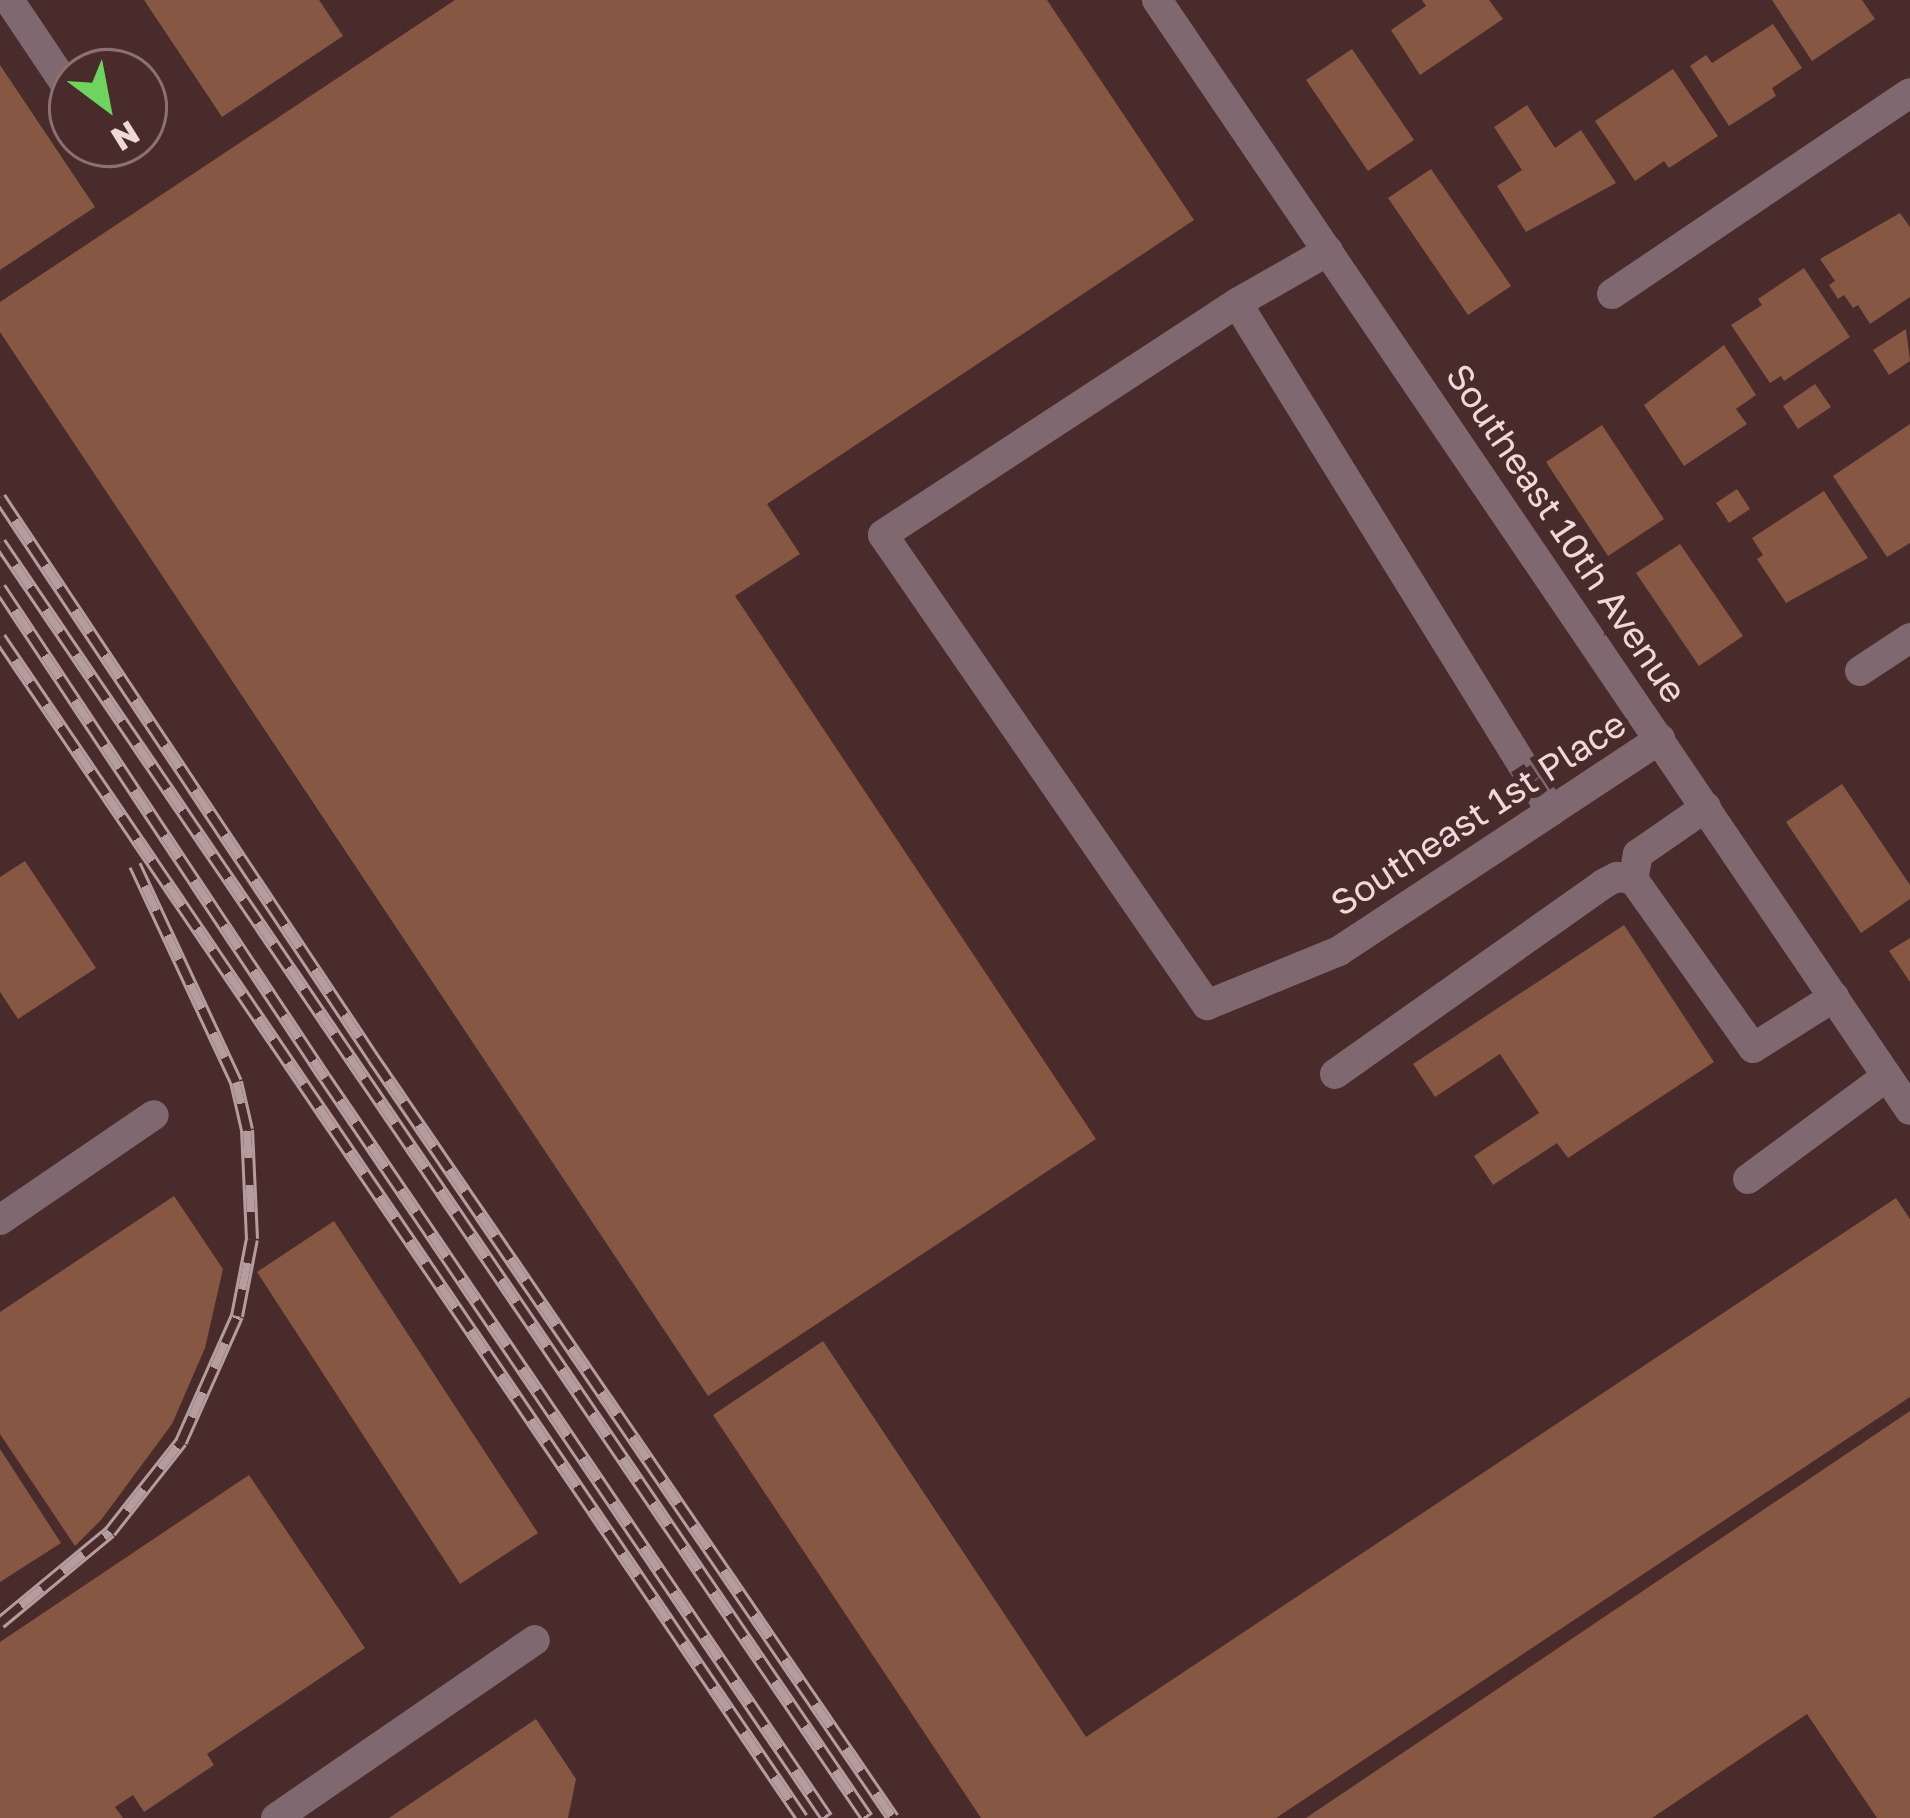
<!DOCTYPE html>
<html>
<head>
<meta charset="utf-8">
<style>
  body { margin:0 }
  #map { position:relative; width:1910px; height:1818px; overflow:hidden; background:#4a2b2b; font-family:"Golos Text",sans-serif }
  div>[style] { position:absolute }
  .building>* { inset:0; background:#865742 }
  .minor>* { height:30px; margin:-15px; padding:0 15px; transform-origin:15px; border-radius:15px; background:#7f686f }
  .rail>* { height:14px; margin-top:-7px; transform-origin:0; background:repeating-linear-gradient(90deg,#4a2b2b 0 27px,#b69d9d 0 54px); box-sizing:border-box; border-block:3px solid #b69d9d }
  span { translate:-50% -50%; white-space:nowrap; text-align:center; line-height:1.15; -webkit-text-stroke:12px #4a2b2b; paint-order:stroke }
  .street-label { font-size:36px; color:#eed9d8 }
  .north { position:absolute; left:48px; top:48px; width:120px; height:120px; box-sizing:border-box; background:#4a2b2b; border:3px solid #8c7170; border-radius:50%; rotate:148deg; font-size:33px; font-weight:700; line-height:48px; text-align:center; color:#eed9d8 }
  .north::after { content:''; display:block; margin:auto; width:42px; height:54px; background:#6fd360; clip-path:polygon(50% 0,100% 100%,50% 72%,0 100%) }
</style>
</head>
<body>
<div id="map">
  <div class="building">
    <i style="clip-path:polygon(144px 0,319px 0,343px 36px,222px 117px)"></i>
    <i style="clip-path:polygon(455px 0,1047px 0,1194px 220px,767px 504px,800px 554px,735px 596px,1096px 1139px,708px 1396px,0 332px,0 302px)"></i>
    <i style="clip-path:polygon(1422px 0,1489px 0,1503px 19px,1420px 75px,1391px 30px,1426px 6px)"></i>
    <i style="clip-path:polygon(1772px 0,1862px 0,1875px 19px,1812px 61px)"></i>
    <i style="clip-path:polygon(1773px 24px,1802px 68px,1772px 88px,1776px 96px,1729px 126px,1690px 66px,1706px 55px,1712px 63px)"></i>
    <i style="clip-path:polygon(1352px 49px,1414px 140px,1368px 171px,1306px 80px)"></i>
    <i style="clip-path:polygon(0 65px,95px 207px,0 270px)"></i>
    <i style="clip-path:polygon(1673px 69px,1718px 136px,1669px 168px,1664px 161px,1635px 181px,1595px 121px)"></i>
    <i style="clip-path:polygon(1527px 105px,1555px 148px,1581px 130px,1616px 183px,1526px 232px,1497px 186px,1522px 170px,1494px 127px)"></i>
    <i style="clip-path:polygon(1431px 169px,1511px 286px,1468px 315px,1388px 198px)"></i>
    <i style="clip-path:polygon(1900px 213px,1910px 227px,1910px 297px,1870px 324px,1858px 305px,1853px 308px,1844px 295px,1838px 299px,1829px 285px,1835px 281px,1820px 259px)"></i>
    <i style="clip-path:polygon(1804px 268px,1850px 337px,1784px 381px,1781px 376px,1770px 383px,1731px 325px,1762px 305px,1758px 299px)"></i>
    <i style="clip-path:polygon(1906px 329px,1910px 361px,1889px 375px,1873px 350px)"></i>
    <i style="clip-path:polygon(1724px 345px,1756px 395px,1736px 409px,1747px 424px,1684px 466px,1644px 405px)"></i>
    <i style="clip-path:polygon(1815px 384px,1831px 407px,1798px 429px,1783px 406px)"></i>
    <i style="clip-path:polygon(1910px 424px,1910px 543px,1887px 557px,1833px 476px)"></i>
    <i style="clip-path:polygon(1602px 425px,1664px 519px,1608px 556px,1546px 462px)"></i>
    <i style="clip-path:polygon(1737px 489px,1750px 509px,1729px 523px,1716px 503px)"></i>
    <i style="clip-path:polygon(1824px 491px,1868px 558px,1786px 603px,1757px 559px,1763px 555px,1752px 538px)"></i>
    <i style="clip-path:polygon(1680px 544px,1743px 636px,1699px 666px,1636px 573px)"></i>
    <i style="clip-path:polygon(1842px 784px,1910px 885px,1910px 899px,1861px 933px,1786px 822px)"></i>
    <i style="clip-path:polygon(25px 861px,96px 968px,18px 1019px,0 992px,0 877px)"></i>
    <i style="clip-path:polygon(1624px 925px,1714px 1062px,1568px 1158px,1557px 1143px,1493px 1185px,1474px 1156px,1539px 1113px,1500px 1054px,1435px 1097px,1413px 1064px)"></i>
    <i style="clip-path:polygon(1910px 938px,1910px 982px,1889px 951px)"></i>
    <i style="clip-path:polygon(174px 1196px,223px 1269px,205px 1348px,172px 1424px,101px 1520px,75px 1546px,0 1434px,0 1312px)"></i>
    <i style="clip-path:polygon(1896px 1198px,1910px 1219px,1910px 1397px,1276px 1818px,981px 1818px,713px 1415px,823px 1341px,1086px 1737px)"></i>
    <i style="clip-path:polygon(334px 1221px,538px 1533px,460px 1584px,257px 1272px)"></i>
    <i style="clip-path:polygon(1910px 1411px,1910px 1818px,1877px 1818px,1807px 1714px,1652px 1818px,1306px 1818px)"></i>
    <i style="clip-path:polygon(0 1449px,61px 1543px,0 1582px)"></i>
    <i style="clip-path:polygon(249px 1475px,365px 1648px,207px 1754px,214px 1765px,144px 1812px,133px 1795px,115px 1807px,123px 1818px,0 1818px,0 1642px)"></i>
    <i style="clip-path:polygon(536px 1719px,576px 1779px,568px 1818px,389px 1818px)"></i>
  </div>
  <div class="minor">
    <i style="left:9px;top:0;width:113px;rotate:56.2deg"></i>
    <i style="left:1157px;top:0;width:1341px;rotate:55.85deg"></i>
    <i style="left:106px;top:144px;width:11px;rotate:56deg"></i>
    <i style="left:1612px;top:294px;width:359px;rotate:-34deg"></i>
    <i style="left:1237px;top:303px;width:105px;rotate:-29.7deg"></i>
    <i style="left:1860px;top:671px;width:60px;rotate:-33.4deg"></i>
    <i style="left:1706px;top:807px;width:83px;rotate:145.3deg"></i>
    <i style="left:1638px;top:854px;width:25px;rotate:101deg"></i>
    <i style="left:1633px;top:879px;width:207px;rotate:54.6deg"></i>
    <i style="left:1753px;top:1048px;width:96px;rotate:-32.2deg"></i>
    <i style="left:1551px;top:811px;width:597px;rotate:-121.72deg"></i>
    <i style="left:1237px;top:303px;width:423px;rotate:146.8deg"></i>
    <i style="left:883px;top:535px;width:571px;rotate:55.42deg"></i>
    <i style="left:1207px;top:1005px;width:143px;rotate:-22.2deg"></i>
    <i style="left:1339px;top:951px;width:254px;rotate:-33.4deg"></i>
    <i style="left:1551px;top:811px;width:131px;rotate:-33.4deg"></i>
    <i style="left:1335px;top:1074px;width:329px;rotate:-35.3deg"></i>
    <i style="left:1603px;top:884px;width:16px;rotate:-27deg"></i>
    <i style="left:1617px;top:877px;width:16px;rotate:7deg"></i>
    <i style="left:1748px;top:1179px;width:173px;rotate:-36.5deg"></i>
    <i style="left:0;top:1220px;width:186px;rotate:-34.3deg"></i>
    <i style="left:276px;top:1818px;width:314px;rotate:-34.5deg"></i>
  </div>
  <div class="rail">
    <i style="left:0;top:498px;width:673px;rotate:56.33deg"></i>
    <i style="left:373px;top:1058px;width:921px;rotate:55.62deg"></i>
    <i style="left:0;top:543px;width:1542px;rotate:55.78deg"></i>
    <i style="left:0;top:588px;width:588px;rotate:56.45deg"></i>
    <i style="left:325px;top:1078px;width:894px;rotate:55.85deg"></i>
    <i style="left:0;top:638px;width:1427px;rotate:55.8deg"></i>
    <i style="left:0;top:1623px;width:143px;rotate:-39.6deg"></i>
    <i style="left:110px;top:1532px;width:115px;rotate:-51.7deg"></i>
    <i style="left:181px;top:1442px;width:138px;rotate:-66deg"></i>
    <i style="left:237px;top:1316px;width:78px;rotate:-79deg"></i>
    <i style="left:252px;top:1239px;width:109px;rotate:-92.6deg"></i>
    <i style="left:247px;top:1130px;width:49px;rotate:-102.9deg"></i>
    <i style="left:236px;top:1082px;width:239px;rotate:-115deg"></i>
  </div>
  <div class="street-label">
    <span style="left:1567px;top:533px;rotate:56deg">Southeast 10th Avenue</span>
    <span style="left:1478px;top:813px;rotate:-33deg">Southeast 1st Place</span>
  </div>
  <div class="north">N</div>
</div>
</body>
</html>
